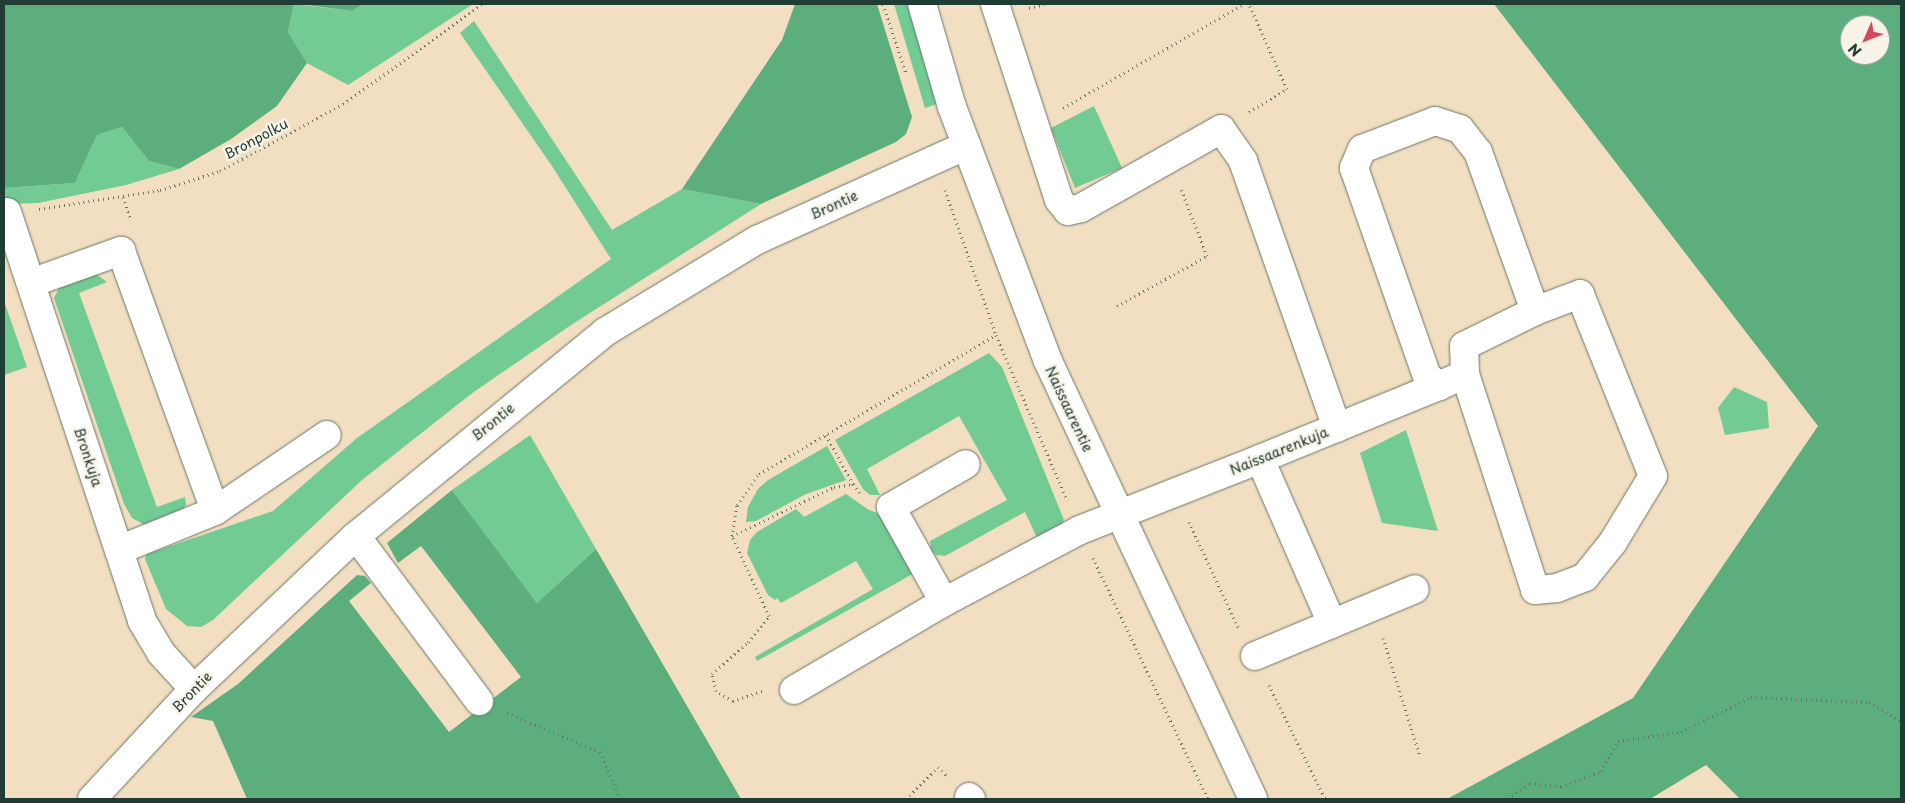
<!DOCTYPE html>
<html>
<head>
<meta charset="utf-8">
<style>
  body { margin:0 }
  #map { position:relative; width:1905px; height:803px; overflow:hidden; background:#f2dec0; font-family:"Playpen Sans",sans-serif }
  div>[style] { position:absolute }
  .green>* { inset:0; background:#71cb92 }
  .forest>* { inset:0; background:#5caf7c }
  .path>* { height:3px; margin-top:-1.5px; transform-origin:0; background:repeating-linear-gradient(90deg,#697565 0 1px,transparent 0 5px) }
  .roads { filter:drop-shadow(0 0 1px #697565) drop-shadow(0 0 1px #697565) }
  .minor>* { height:28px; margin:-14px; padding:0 14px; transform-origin:14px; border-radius:14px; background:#fff }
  span { translate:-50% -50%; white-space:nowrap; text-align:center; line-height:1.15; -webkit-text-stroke:5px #f7f3e8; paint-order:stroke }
  .street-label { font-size:14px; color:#1f3d34 }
  .frame { position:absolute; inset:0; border:5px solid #1f3d34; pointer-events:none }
  .north { position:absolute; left:1840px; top:15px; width:50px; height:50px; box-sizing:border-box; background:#f7f3e8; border:1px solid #a1aaa0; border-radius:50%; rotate:226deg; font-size:14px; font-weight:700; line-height:20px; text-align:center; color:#1f3d34 }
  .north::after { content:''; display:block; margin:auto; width:18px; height:22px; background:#d1495b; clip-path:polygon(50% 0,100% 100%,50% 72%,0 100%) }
</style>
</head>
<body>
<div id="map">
  <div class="green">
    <i style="clip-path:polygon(294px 4px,352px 11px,363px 4px,473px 4px,348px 85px,307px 63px,288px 32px)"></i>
    <i style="clip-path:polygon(894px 4px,909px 4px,940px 103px,925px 108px)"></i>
    <i style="clip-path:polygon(474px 21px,612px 230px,682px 189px,761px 204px,571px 325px,471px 394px,362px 480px,213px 620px,201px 627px,187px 626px,166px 609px,145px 559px,147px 554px,273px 511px,357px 438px,611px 259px,552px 166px,460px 33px)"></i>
    <i style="clip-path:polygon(1094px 106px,1122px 168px,1075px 188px,1051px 128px)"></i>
    <i style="clip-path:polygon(122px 127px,149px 161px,179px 169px,126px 185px,38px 203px,4px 204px,4px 188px,75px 183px,97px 135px)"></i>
    <i style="clip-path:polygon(96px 274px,107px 282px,79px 293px,157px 507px,185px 497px,186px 505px,181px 512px,145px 525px,132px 518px,124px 504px,54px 298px,60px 286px)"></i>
    <i style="clip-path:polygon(4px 301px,27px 367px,4px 375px)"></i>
    <i style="clip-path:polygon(989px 353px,1002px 367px,1064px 520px,1060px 527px,1037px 538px,1025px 512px,945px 556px,936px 555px,931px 550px,930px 541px,1007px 500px,959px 416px,867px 469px,880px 495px,870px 495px,863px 489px,835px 440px)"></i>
    <i style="clip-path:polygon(1734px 387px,1767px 402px,1769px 428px,1725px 435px,1718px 408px)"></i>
    <i style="clip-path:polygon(1406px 430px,1438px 531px,1382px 523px,1360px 453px)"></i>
    <i style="clip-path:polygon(530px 435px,596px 549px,537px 603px,452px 490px)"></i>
    <i style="clip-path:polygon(827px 446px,846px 480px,806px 494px,756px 521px,746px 522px,748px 507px,758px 489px,768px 480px)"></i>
    <i style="clip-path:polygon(846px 494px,869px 510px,886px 516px,918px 571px,757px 661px,755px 657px,873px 589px,856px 561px,781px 603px,777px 598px,775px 600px,768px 595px,747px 553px,750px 540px,757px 532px,796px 509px,804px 517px)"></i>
  </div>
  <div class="forest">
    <i style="clip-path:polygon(4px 4px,294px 4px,288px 32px,307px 63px,277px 106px,231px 139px,179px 169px,149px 161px,122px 127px,97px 135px,75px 183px,4px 188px)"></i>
    <i style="clip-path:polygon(299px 4px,363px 4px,352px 11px)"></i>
    <i style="clip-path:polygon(795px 4px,877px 4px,912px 117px,906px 134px,896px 142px,761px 204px,682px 189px,782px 40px)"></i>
    <i style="clip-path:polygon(evenodd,1494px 4px,1901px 4px,1901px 799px,1740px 799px,1706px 765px,1650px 799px,1447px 799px,1633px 698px,1818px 426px,1494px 4px,1850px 25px,1880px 25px,1880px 55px,1850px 55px,1850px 25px)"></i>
    <i style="clip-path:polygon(452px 490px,537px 603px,596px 549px,741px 799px,247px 799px,213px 721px,191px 717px,238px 684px,357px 575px,365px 576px,371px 583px,349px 601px,449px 732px,521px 677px,421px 546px,398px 563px,387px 543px)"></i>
  </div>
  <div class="path">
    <i style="left:883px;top:4px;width:73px;rotate:71.6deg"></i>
    <i style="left:1029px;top:8px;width:16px;rotate:-14deg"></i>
    <i style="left:1063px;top:108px;width:209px;rotate:-29.9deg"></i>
    <i style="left:1249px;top:112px;width:44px;rotate:-31.2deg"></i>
    <i style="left:1287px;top:89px;width:93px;rotate:-114.1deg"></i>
    <i style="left:945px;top:190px;width:154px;rotate:70.6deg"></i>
    <i style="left:996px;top:335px;width:180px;rotate:66.7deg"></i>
    <i style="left:123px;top:197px;width:24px;rotate:71deg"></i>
    <i style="left:39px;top:209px;width:122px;rotate:-8.9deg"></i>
    <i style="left:160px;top:190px;width:63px;rotate:-17.6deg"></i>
    <i style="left:220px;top:171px;width:140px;rotate:-28.6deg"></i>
    <i style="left:343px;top:104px;width:171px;rotate:-35.7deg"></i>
    <i style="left:1117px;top:306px;width:103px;rotate:-29.1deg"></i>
    <i style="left:1207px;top:256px;width:72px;rotate:-111.2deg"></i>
    <i style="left:826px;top:435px;width:56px;rotate:61.1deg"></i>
    <i style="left:1189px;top:522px;width:118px;rotate:65deg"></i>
    <i style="left:732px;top:536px;width:113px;rotate:-25.7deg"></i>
    <i style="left:834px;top:487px;width:19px;rotate:-9deg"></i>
    <i style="left:853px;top:484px;width:14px;rotate:54deg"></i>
    <i style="left:1093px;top:558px;width:267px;rotate:64.5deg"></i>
    <i style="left:1383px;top:638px;width:124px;rotate:72.6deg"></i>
    <i style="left:1269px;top:685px;width:127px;rotate:63.8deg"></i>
    <i style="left:762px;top:691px;width:31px;rotate:161deg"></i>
    <i style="left:733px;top:701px;width:20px;rotate:-150deg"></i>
    <i style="left:716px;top:691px;width:17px;rotate:-103deg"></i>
    <i style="left:712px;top:674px;width:48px;rotate:-41.6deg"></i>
    <i style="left:748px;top:642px;width:33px;rotate:-51deg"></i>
    <i style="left:769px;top:616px;width:88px;rotate:-114.8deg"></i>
    <i style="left:732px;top:536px;width:31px;rotate:-81deg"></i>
    <i style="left:737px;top:505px;width:38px;rotate:-55deg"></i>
    <i style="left:759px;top:474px;width:275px;rotate:-30.4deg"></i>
    <i style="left:507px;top:713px;width:101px;rotate:22.8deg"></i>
    <i style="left:600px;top:752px;width:51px;rotate:66.9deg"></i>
    <i style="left:906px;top:799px;width:45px;rotate:-45deg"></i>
    <i style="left:938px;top:767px;width:13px;rotate:45deg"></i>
    <i style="left:1508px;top:799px;width:27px;rotate:-36deg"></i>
    <i style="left:1530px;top:783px;width:31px;rotate:7deg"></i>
    <i style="left:1561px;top:787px;width:43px;rotate:-21.8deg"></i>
    <i style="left:1601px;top:771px;width:34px;rotate:-60deg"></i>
    <i style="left:1618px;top:741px;width:64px;rotate:-8.1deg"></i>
    <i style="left:1681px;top:732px;width:78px;rotate:-26.6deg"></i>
    <i style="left:1751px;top:697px;width:118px;rotate:2.4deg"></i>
    <i style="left:1869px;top:702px;width:37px;rotate:31deg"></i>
  </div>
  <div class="roads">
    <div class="minor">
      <i style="left:922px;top:4px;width:107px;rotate:73.8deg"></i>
      <i style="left:952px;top:107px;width:272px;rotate:69.3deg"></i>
      <i style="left:1048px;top:361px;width:484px;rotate:64.9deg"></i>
      <i style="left:995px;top:4px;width:206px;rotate:71.9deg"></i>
      <i style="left:1059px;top:200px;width:14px;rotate:51deg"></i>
      <i style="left:1068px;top:211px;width:13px;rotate:-13deg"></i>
      <i style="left:1081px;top:208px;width:161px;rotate:-29.4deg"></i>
      <i style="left:1221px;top:129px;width:39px;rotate:55deg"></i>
      <i style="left:1243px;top:161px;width:283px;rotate:70.6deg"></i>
      <i style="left:7px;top:212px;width:431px;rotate:71.7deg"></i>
      <i style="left:142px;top:621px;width:37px;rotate:59deg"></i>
      <i style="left:161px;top:653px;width:49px;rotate:47.5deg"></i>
      <i style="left:31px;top:283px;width:96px;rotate:-19.6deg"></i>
      <i style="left:121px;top:251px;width:276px;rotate:70.1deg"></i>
      <i style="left:1465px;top:374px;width:28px;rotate:-92deg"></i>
      <i style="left:1464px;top:346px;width:79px;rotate:-26.2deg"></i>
      <i style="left:1260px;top:459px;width:180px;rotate:66.4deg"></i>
      <i style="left:356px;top:536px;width:206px;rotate:53.3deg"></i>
      <i style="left:119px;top:550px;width:104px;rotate:-22.1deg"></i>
      <i style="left:215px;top:511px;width:135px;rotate:-34.2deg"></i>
      <i style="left:944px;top:602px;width:109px;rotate:-119.2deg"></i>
      <i style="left:891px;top:507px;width:86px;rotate:-29.8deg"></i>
      <i style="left:1255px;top:656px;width:173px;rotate:-22.7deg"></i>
      <i style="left:794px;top:690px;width:174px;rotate:-30.4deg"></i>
      <i style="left:944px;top:602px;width:154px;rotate:-27.9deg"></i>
      <i style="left:1080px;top:530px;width:193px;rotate:-21.5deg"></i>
      <i style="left:1260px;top:459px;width:193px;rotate:-22.2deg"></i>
      <i style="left:1439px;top:386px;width:29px;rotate:-25deg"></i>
      <i style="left:1465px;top:374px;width:227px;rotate:72deg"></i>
      <i style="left:1535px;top:590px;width:22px;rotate:-5deg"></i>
      <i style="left:1557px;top:588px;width:30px;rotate:-21deg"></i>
      <i style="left:1585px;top:577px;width:45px;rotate:-51.3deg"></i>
      <i style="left:1613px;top:542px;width:77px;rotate:-58.8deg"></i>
      <i style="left:1653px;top:476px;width:196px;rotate:-111.9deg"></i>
      <i style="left:1580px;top:294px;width:48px;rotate:159.3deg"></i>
      <i style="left:1535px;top:311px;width:169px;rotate:-109.7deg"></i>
      <i style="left:1478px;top:152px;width:29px;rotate:-128deg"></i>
      <i style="left:1460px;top:129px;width:26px;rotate:-162deg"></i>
      <i style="left:1435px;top:121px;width:78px;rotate:159deg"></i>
      <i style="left:1362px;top:149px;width:21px;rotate:113deg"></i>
      <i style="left:1354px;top:168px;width:220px;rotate:70.7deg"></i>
      <i style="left:1427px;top:376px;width:16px;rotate:40deg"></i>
      <i style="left:969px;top:797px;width:3px;rotate:45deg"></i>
      <i style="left:92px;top:799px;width:150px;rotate:-47.2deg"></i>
      <i style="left:194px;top:689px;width:223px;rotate:-43.4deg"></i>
      <i style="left:356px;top:536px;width:322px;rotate:-39.3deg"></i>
      <i style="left:605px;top:332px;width:178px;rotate:-31.2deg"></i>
      <i style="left:757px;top:240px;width:230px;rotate:-24.3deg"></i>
    </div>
  </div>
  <div class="street-label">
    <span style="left:256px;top:139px;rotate:-28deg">Bronpolku</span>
    <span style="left:834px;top:205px;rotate:-24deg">Brontie</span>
    <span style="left:1069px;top:409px;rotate:65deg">Naissaarentie</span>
    <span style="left:493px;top:422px;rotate:-39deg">Brontie</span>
    <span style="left:1279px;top:451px;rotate:-22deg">Naissaarenkuja</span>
    <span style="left:88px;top:457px;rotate:72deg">Bronkuja</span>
    <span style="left:192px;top:692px;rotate:-46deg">Brontie</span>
  </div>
  <div class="frame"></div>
  <div class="north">N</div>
</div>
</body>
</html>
